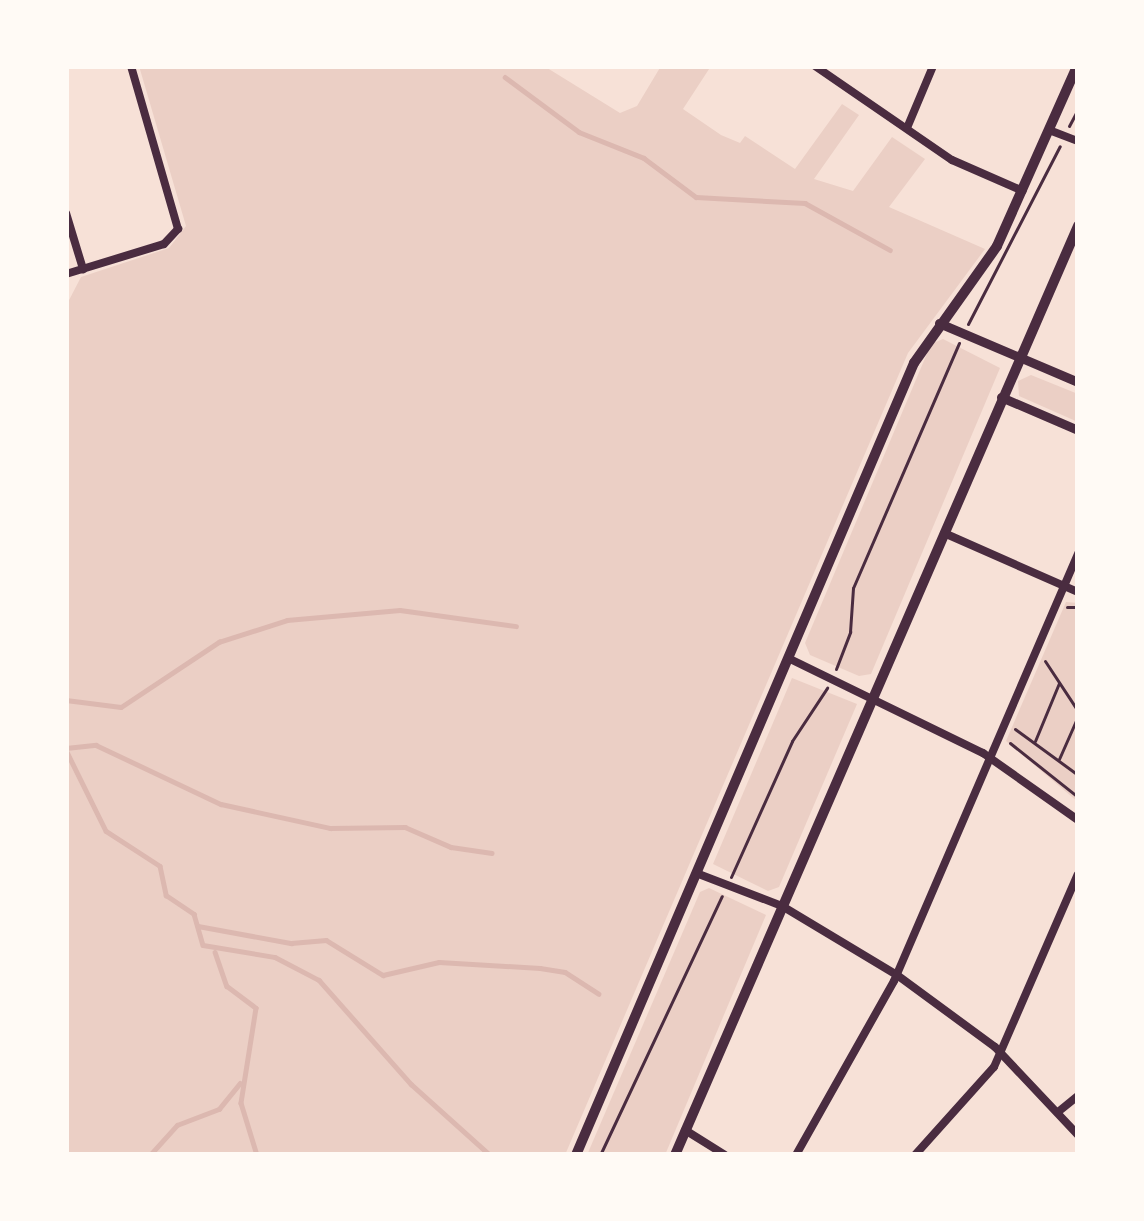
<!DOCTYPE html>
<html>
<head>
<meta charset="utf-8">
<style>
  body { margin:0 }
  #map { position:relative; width:1144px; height:1221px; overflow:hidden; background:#f7e1d7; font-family:Overpass,sans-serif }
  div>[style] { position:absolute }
  .green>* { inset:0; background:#ebcfc5 }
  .stream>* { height:4.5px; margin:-2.25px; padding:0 2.25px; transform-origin:2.25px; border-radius:2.25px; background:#dcb8b0 }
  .path>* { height:3px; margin:-1.5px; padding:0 1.5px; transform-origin:1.5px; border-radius:1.5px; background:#4a2c40 }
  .minor>* { height:8px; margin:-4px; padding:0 4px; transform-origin:4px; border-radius:4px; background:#4a2c40 }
  .tertiary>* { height:9px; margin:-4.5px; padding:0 4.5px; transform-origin:4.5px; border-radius:4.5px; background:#4a2c40 }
  .secondary>* { height:10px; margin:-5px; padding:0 5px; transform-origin:5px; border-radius:5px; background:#4a2c40 }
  span { translate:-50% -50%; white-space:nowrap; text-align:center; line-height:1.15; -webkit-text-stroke:9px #fffaf5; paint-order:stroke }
  .frame { position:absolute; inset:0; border:69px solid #fffaf5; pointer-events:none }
</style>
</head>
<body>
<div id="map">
  <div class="green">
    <i style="clip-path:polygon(139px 66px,544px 66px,620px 113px,637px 106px,661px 66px,711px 66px,683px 109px,721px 135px,740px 143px,745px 136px,795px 169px,842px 104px,859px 115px,814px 179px,853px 191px,892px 137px,925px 159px,889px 207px,985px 249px,908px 353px,565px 1155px,66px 1155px,66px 306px,81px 277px,169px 248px,186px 226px)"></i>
    <i style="clip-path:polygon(943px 339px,1000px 368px,871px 674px,859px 676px,810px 655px,805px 643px,931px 344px)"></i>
    <i style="clip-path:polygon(1031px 375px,1078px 394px,1078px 422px,1019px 396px,1018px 381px)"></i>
    <i style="clip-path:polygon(1066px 602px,1078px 603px,1078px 802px,1006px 741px)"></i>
    <i style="clip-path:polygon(792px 678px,857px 704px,779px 887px,768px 891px,713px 864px)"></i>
    <i style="clip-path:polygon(709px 888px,766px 915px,665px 1155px,587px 1155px,700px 892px)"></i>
  </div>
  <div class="stream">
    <i style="left:505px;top:77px;width:92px;rotate:36.6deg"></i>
    <i style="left:579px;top:132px;width:70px;rotate:21.8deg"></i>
    <i style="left:644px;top:158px;width:65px;rotate:36.9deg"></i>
    <i style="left:696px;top:197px;width:109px;rotate:3.2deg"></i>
    <i style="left:805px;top:203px;width:97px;rotate:28.9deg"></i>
    <i style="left:66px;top:700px;width:55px;rotate:7.3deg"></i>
    <i style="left:121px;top:707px;width:118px;rotate:-33.6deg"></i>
    <i style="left:219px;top:642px;width:71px;rotate:-17.9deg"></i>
    <i style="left:287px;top:620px;width:113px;rotate:-5.1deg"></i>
    <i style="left:400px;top:610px;width:117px;rotate:7.9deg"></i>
    <i style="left:66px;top:748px;width:30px;rotate:-6deg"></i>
    <i style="left:96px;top:745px;width:138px;rotate:25.3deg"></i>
    <i style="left:221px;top:804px;width:112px;rotate:12.4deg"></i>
    <i style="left:330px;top:828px;width:75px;rotate:-0.8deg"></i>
    <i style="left:405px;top:827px;width:50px;rotate:23.5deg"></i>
    <i style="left:451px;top:847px;width:41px;rotate:8.3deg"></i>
    <i style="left:66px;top:750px;width:90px;rotate:63.7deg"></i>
    <i style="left:106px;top:831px;width:64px;rotate:32.9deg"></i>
    <i style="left:160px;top:866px;width:30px;rotate:78deg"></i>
    <i style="left:166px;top:895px;width:34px;rotate:34deg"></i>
    <i style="left:194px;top:914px;width:32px;rotate:74deg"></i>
    <i style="left:203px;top:945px;width:73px;rotate:9.5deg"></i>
    <i style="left:275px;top:957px;width:50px;rotate:27.6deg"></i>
    <i style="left:319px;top:980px;width:139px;rotate:48.5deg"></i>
    <i style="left:411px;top:1084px;width:106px;rotate:41.9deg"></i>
    <i style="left:198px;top:926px;width:95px;rotate:10.4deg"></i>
    <i style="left:291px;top:943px;width:35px;rotate:-5deg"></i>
    <i style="left:326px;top:940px;width:67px;rotate:31.6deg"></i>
    <i style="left:383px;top:975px;width:57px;rotate:-13.1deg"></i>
    <i style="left:439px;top:962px;width:101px;rotate:3.4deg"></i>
    <i style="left:540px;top:968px;width:25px;rotate:9deg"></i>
    <i style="left:565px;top:972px;width:40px;rotate:32.9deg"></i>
    <i style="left:215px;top:952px;width:36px;rotate:71deg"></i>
    <i style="left:227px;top:986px;width:36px;rotate:37deg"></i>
    <i style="left:256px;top:1008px;width:96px;rotate:99deg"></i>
    <i style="left:241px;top:1103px;width:54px;rotate:72.9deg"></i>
    <i style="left:150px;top:1155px;width:40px;rotate:-48deg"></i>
    <i style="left:177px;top:1125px;width:45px;rotate:-20.9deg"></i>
    <i style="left:219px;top:1109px;width:33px;rotate:-51deg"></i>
  </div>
  <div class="path">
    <i style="left:1069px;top:126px;width:19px;rotate:-62deg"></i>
    <i style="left:968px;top:324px;width:200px;rotate:-62.7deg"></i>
    <i style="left:1067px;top:607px;width:11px"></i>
    <i style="left:1045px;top:661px;width:60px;rotate:56.6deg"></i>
    <i style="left:836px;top:669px;width:40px;rotate:-69deg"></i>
    <i style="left:850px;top:632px;width:44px;rotate:-86.1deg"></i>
    <i style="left:853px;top:588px;width:267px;rotate:-66.6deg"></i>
    <i style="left:1015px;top:729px;width:78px;rotate:36.1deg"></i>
    <i style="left:1035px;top:741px;width:63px;rotate:-67.5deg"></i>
    <i style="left:1010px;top:743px;width:87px;rotate:38.5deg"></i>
    <i style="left:1059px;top:759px;width:47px;rotate:-66.2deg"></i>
    <i style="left:731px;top:877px;width:149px;rotate:-65.8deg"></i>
    <i style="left:792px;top:741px;width:64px;rotate:-56.6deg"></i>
    <i style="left:600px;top:1155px;width:286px;rotate:-64.8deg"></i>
    <i style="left:697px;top:1155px;width:2px;rotate:-63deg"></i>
  </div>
  <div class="minor">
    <i style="left:815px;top:66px;width:166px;rotate:34.5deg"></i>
    <i style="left:952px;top:160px;width:77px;rotate:23.6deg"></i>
    <i style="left:907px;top:128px;width:67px;rotate:-67.2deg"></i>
    <i style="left:1049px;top:130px;width:31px;rotate:21deg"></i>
    <i style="left:66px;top:213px;width:59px;rotate:73.1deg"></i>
    <i style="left:66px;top:274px;width:102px;rotate:-17deg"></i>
    <i style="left:164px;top:244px;width:21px;rotate:-47deg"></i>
    <i style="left:178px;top:229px;width:170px;rotate:-106.1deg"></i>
    <i style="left:944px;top:533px;width:146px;rotate:23.8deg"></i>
    <i style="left:788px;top:658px;width:217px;rotate:26deg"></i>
    <i style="left:983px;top:753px;width:116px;rotate:35.2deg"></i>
    <i style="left:696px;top:873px;width:92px;rotate:21deg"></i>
    <i style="left:782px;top:906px;width:134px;rotate:31deg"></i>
    <i style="left:897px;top:975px;width:122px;rotate:36.3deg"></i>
    <i style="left:995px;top:1047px;width:121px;rotate:46.7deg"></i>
    <i style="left:1058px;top:1112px;width:26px;rotate:-39deg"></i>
    <i style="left:685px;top:1130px;width:47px;rotate:32deg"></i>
    <i style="left:796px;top:1155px;width:200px;rotate:-60.6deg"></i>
    <i style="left:894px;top:981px;width:466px;rotate:-66.7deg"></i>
    <i style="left:915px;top:1155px;width:118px;rotate:-48.1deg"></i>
    <i style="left:994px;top:1067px;width:210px;rotate:-66.5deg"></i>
  </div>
  <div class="tertiary">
    <i style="left:939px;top:323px;width:151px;rotate:23deg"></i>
    <i style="left:1001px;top:397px;width:84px;rotate:23.2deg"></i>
  </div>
  <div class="secondary">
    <i style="left:576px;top:1155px;width:861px;rotate:-66.89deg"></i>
    <i style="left:914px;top:363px;width:143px;rotate:-54.6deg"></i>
    <i style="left:997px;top:246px;width:197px;rotate:-66deg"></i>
    <i style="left:675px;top:1155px;width:1013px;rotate:-66.55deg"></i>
  </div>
  <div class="frame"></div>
</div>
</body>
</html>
